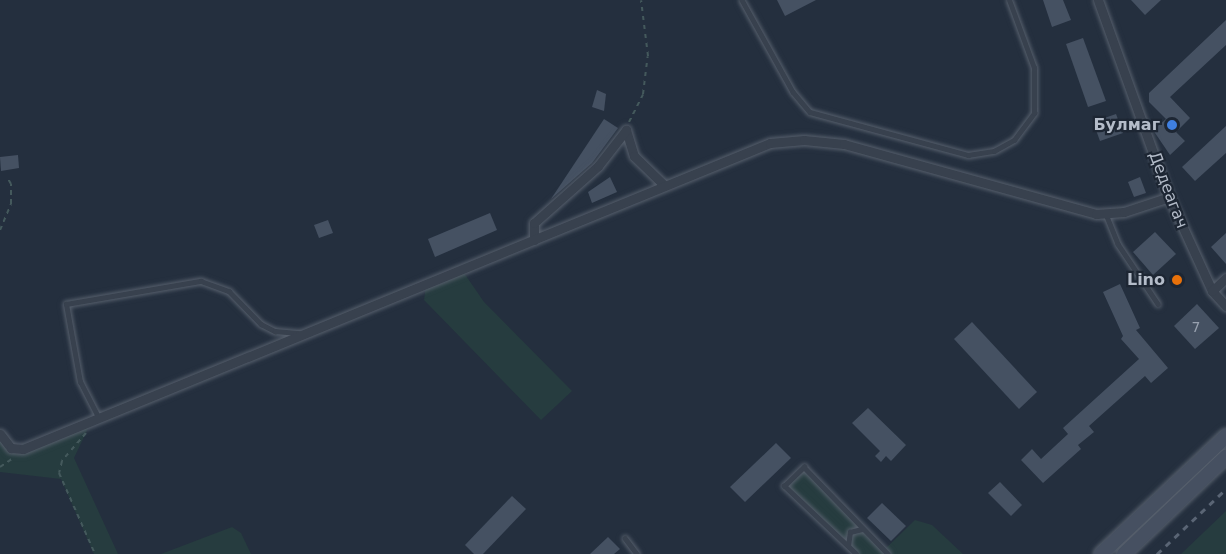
<!DOCTYPE html>
<html>
<head>
<meta charset="utf-8">
<style>
  body { margin:0 }
  #map { position:relative; width:1226px; height:554px; overflow:hidden; background:#242f3e; font-family:"DejaVu Sans",sans-serif }
  div>[style] { position:absolute }
  .green>* { inset:0; background:#263c3f }
  .building>* { inset:0; background:#455162 }
  .path>* { height:2px; margin-top:-1px; transform-origin:0; background:repeating-linear-gradient(90deg,#44595c 0 4.5px,transparent 0 9px) }
  .roads { filter:drop-shadow(0 0 2px #565f6c) drop-shadow(0 0 2px #565f6c) }
  .service>* { height:4.5px; margin:-2.25px; padding:0 2.25px; transform-origin:2.25px; border-radius:2.25px; background:#38414e }
  .minor>* { height:9px; margin:-4.5px; padding:0 4.5px; transform-origin:4.5px; border-radius:4.5px; background:#38414e }
  .secondary>* { height:14px; margin:-7px; padding:0 7px; transform-origin:7px; border-radius:7px; background:#465061 }
  .rail>* { height:3px; margin-top:-1.5px; transform-origin:0; background:repeating-linear-gradient(90deg,#5a6575 0 6px,transparent 0 12px) }
  .dots>* { width:16px; height:16px; translate:-50% -50%; box-sizing:border-box; border:3px solid #1d2633; border-radius:50% }
  span { translate:-50% -50%; white-space:nowrap; text-align:center; line-height:1.15; -webkit-text-stroke:4.5px #1d2633; paint-order:stroke }
  .number-label { font-size:14px; color:#98a1af }
  .number-label span { -webkit-text-stroke-width:0 }
  .poi-label { font-size:16px; color:#b4bcc9; font-weight:700 }
  .right { translate:-100% -50%; text-align:right }
  .street-label { font-size:16px; color:#b4bcc9 }
</style>
</head>
<body>
<div id="map">
  <div class="green">
    <i style="clip-path:polygon(462px 270px,484px 302px,572px 391px,541px 420px,424px 300px,426px 286px)"></i>
    <i style="clip-path:polygon(92px 420px,74px 458px,118px 554px,94px 554px,61px 479px,0 472px,0 434px,4px 442px,23px 449px)"></i>
    <i style="clip-path:polygon(804px 467px,884px 550px,915px 520px,932px 525px,963px 554px,856px 554px,784px 486px)"></i>
    <i style="clip-path:polygon(1226px 511px,1226px 554px,1181px 554px)"></i>
    <i style="clip-path:polygon(232px 527px,241px 533px,251px 554px,161px 554px)"></i>
  </div>
  <div class="building">
    <i style="clip-path:polygon(777px 0,816px 0,785px 16px)"></i>
    <i style="clip-path:polygon(1043px 0,1063px 0,1071px 20px,1052px 27px)"></i>
    <i style="clip-path:polygon(1131px 0,1161px 0,1145px 15px)"></i>
    <i style="clip-path:polygon(1226px 20px,1226px 45px,1170px 97px,1190px 118px,1176px 132px,1185px 141px,1170px 155px,1153px 130px,1166px 119px,1149px 102px,1149px 93px)"></i>
    <i style="clip-path:polygon(1083px 38px,1106px 101px,1088px 107px,1066px 44px)"></i>
    <i style="clip-path:polygon(597px 90px,606px 94px,604px 111px,592px 107px)"></i>
    <i style="clip-path:polygon(1116px 114px,1123px 133px,1100px 141px,1093px 122px)"></i>
    <i style="clip-path:polygon(604px 119px,618px 128px,592px 163px,551px 199px)"></i>
    <i style="clip-path:polygon(1226px 126px,1226px 153px,1195px 181px,1182px 167px)"></i>
    <i style="clip-path:polygon(18px 155px,19px 168px,1px 171px,0 157px)"></i>
    <i style="clip-path:polygon(610px 177px,617px 192px,592px 203px,588px 192px)"></i>
    <i style="clip-path:polygon(1140px 177px,1146px 193px,1134px 197px,1128px 182px)"></i>
    <i style="clip-path:polygon(490px 213px,497px 230px,435px 257px,428px 239px)"></i>
    <i style="clip-path:polygon(328px 220px,333px 233px,319px 238px,314px 225px)"></i>
    <i style="clip-path:polygon(1155px 232px,1176px 254px,1153px 275px,1133px 252px)"></i>
    <i style="clip-path:polygon(1226px 233px,1226px 264px,1211px 247px)"></i>
    <i style="clip-path:polygon(1120px 284px,1140px 328px,1136px 330px,1168px 368px,1151px 383px,1145px 376px,1089px 426px,1094px 432px,1078px 445px,1081px 449px,1043px 483px,1021px 460px,1032px 449px,1041px 459px,1068px 434px,1063px 428px,1139px 359px,1121px 339px,1123px 336px,1103px 292px)"></i>
    <i style="clip-path:polygon(1197px 304px,1219px 328px,1195px 349px,1174px 326px)"></i>
    <i style="clip-path:polygon(972px 322px,1037px 392px,1019px 409px,954px 339px)"></i>
    <i style="clip-path:polygon(868px 408px,906px 445px,891px 461px,886px 456px,881px 462px,875px 456px,880px 451px,852px 423px)"></i>
    <i style="clip-path:polygon(776px 443px,791px 458px,745px 502px,730px 487px)"></i>
    <i style="clip-path:polygon(1000px 482px,1022px 505px,1011px 516px,988px 493px)"></i>
    <i style="clip-path:polygon(512px 496px,526px 509px,483px 554px,474px 554px,465px 545px)"></i>
    <i style="clip-path:polygon(882px 503px,906px 526px,891px 541px,867px 518px)"></i>
    <i style="clip-path:polygon(608px 537px,620px 549px,614px 554px,590px 554px)"></i>
  </div>
  <div class="path">
    <i style="left:629px;top:122px;width:31px;rotate:-63deg"></i>
    <i style="left:643px;top:94px;width:38px;rotate:-83deg"></i>
    <i style="left:648px;top:56px;width:56px;rotate:-97.1deg"></i>
    <i style="left:0;top:230px;width:28px;rotate:-67deg"></i>
    <i style="left:11px;top:204px;width:20px;rotate:-90deg"></i>
    <i style="left:11px;top:184px;width:8px;rotate:-120deg"></i>
    <i style="left:86px;top:433px;width:37px;rotate:131deg"></i>
    <i style="left:62px;top:461px;width:12px;rotate:104deg"></i>
    <i style="left:59px;top:473px;width:89px;rotate:66deg"></i>
    <i style="left:0;top:467px;width:14px;rotate:-34deg"></i>
  </div>
  <div class="roads">
    <div class="service">
      <i style="left:742px;top:0;width:105px;rotate:61deg"></i>
      <i style="left:793px;top:92px;width:26px;rotate:50deg"></i>
      <i style="left:810px;top:112px;width:164px;rotate:15.2deg"></i>
      <i style="left:968px;top:155px;width:26px;rotate:-9deg"></i>
      <i style="left:994px;top:151px;width:23px;rotate:-29deg"></i>
      <i style="left:1014px;top:140px;width:34px;rotate:-53deg"></i>
      <i style="left:1034px;top:113px;width:45px;rotate:-90deg"></i>
      <i style="left:1034px;top:68px;width:72px;rotate:-110.2deg"></i>
      <i style="left:1106px;top:214px;width:32px;rotate:68deg"></i>
      <i style="left:1118px;top:244px;width:72px;rotate:56.3deg"></i>
      <i style="left:98px;top:417px;width:39px;rotate:-117deg"></i>
      <i style="left:80px;top:382px;width:79px;rotate:-100.2deg"></i>
      <i style="left:66px;top:304px;width:137px;rotate:-9.7deg"></i>
      <i style="left:201px;top:281px;width:30px;rotate:20deg"></i>
      <i style="left:229px;top:291px;width:46px;rotate:45.9deg"></i>
      <i style="left:261px;top:324px;width:16px;rotate:27deg"></i>
      <i style="left:275px;top:331px;width:24px;rotate:5deg"></i>
      <i style="left:625px;top:538px;width:20px;rotate:53deg"></i>
      <i style="left:848px;top:546px;width:14px;rotate:-82deg"></i>
      <i style="left:850px;top:532px;width:12px;rotate:-14deg"></i>
      <i style="left:856px;top:554px;width:99px;rotate:-136.6deg"></i>
      <i style="left:784px;top:486px;width:28px;rotate:-44deg"></i>
      <i style="left:804px;top:467px;width:121px;rotate:46deg"></i>
    </div>
    <div class="minor">
      <i style="left:1098px;top:0;width:209px;rotate:70.2deg"></i>
      <i style="left:1169px;top:197px;width:103px;rotate:65.4deg"></i>
      <i style="left:1212px;top:291px;width:21px;rotate:47deg"></i>
      <i style="left:626px;top:130px;width:27px;rotate:73deg"></i>
      <i style="left:634px;top:156px;width:42px;rotate:44deg"></i>
      <i style="left:534px;top:240px;width:17px;rotate:-90deg"></i>
      <i style="left:534px;top:223px;width:86px;rotate:-41.7deg"></i>
      <i style="left:598px;top:166px;width:46px;rotate:-52.1deg"></i>
      <i style="left:1212px;top:291px;width:19px;rotate:-43deg"></i>
      <i style="left:0;top:434px;width:18px;rotate:52deg"></i>
      <i style="left:11px;top:448px;width:12px;rotate:5deg"></i>
      <i style="left:23px;top:449px;width:807px;rotate:-22.28deg"></i>
      <i style="left:770px;top:143px;width:34px;rotate:-5deg"></i>
      <i style="left:804px;top:140px;width:40px;rotate:5.7deg"></i>
      <i style="left:844px;top:144px;width:262px;rotate:15.5deg"></i>
      <i style="left:1096px;top:214px;width:28px;rotate:-4deg"></i>
      <i style="left:1124px;top:212px;width:47px;rotate:-18.4deg"></i>
    </div>
    <div class="secondary">
      <i style="left:1101px;top:554px;width:172px;rotate:-43.3deg"></i>
      <i style="left:1124px;top:554px;width:141px;rotate:-43.6deg"></i>
    </div>
  </div>
  <div class="rail">
    <i style="left:1157px;top:554px;width:95px;rotate:-43.3deg"></i>
  </div>
  <div class="dots">
    <i style="left:1172px;top:125px;background:#3f7fe0"></i>
    <i style="left:1177px;top:280px;background:#e8710a"></i>
  </div>
  <div class="number-label">
    <span style="left:1196px;top:327px">7</span>
  </div>
  <div class="poi-label">
    <span class="right" style="left:1160px;top:125px">Булмаг</span>
    <span class="right" style="left:1165px;top:280px">Lino</span>
  </div>
  <div class="street-label">
    <span style="left:1168px;top:190px;rotate:69deg">Дедеагач</span>
  </div>
</div>
</body>
</html>
